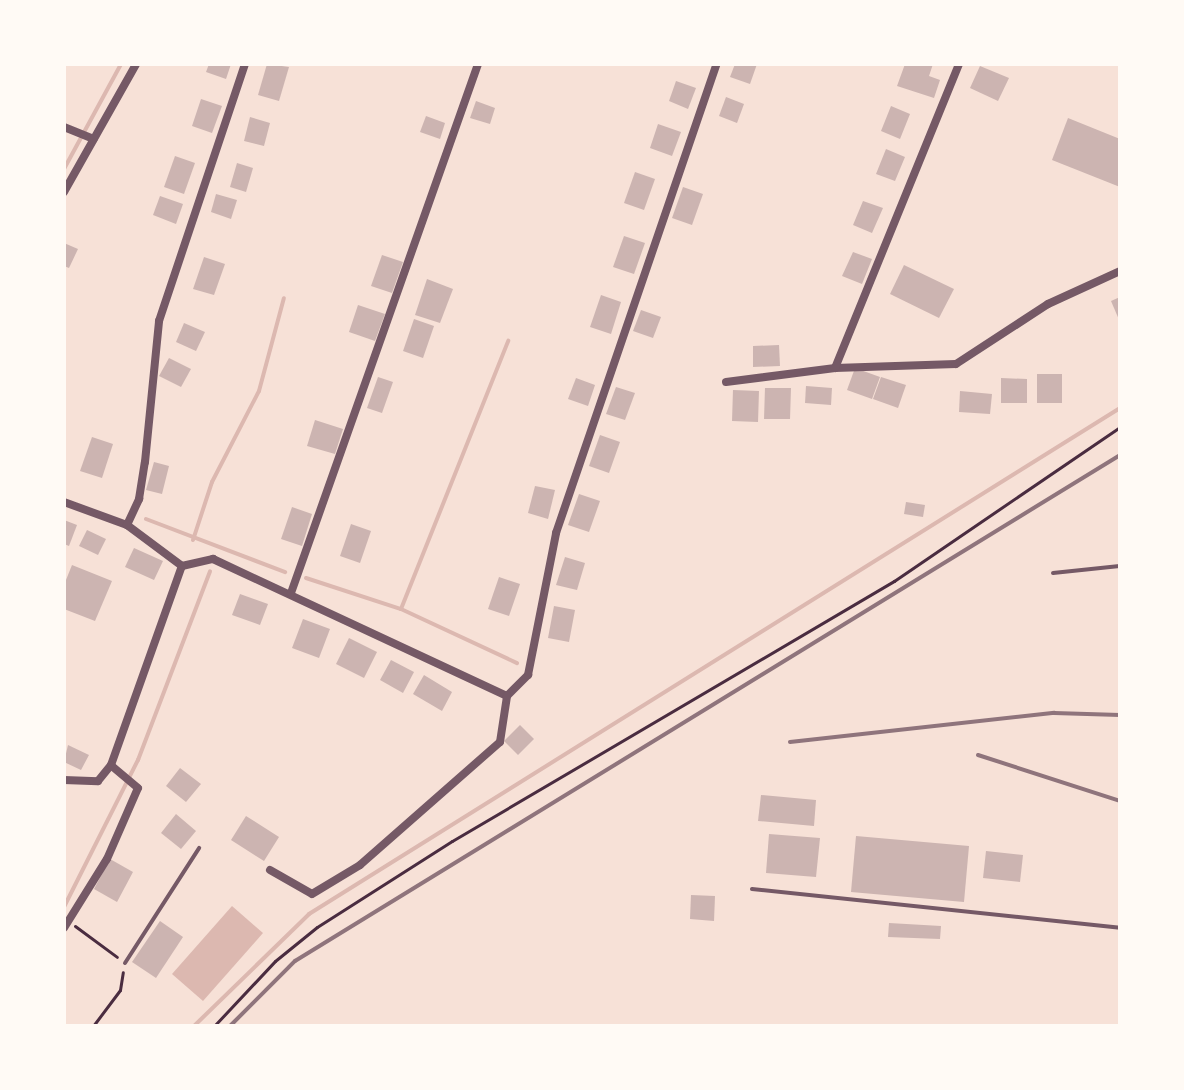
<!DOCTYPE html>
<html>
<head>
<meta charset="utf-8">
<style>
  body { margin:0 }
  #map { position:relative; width:1184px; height:1090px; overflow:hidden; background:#f7e1d7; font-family:"Varela Round",sans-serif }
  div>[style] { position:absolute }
  .water>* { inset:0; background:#dcb8b0 }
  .stream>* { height:4px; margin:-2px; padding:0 2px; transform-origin:2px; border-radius:2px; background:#dcb8b0 }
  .building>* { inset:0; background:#ccb4b1 }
  .path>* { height:3px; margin:-1.5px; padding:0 1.5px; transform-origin:1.5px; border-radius:1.5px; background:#4a2c40 }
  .service>* { height:4px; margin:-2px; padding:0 2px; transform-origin:2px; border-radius:2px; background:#755966 }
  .minor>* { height:8px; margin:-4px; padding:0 4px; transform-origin:4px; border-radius:4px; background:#755966 }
  .rail>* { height:4px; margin:-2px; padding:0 2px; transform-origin:2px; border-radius:2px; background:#8f747c }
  span { translate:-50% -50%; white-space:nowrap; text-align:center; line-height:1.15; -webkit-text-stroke:7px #fffaf5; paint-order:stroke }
  .frame { position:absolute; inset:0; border:66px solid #fffaf5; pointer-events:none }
</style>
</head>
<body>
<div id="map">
  <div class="water">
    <i style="clip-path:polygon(232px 906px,263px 933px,203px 1001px,172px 974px)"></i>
  </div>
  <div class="stream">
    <i style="left:64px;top:169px;width:119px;rotate:-61.5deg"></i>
    <i style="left:146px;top:519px;width:149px;rotate:20.9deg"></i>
    <i style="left:193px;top:540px;width:61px;rotate:-71.9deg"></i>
    <i style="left:212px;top:482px;width:102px;rotate:-62.7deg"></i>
    <i style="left:259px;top:391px;width:96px;rotate:-75deg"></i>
    <i style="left:306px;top:578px;width:100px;rotate:18.1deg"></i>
    <i style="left:401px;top:609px;width:128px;rotate:25deg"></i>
    <i style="left:401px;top:609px;width:289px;rotate:-68.2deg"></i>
    <i style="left:64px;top:907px;width:165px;rotate:-63.3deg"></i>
    <i style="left:138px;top:760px;width:202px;rotate:-69.1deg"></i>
    <i style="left:194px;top:1026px;width:161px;rotate:-44.2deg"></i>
    <i style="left:309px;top:914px;width:956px;rotate:-31.96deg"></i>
  </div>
  <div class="building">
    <i style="clip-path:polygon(209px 64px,231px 64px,226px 79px,206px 72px)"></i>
    <i style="clip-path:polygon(267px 64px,289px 67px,279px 101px,258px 95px)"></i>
    <i style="clip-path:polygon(735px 64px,757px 64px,750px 84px,730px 77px)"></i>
    <i style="clip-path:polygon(905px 64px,933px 64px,929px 76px,940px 80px,934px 98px,897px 86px)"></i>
    <i style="clip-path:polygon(980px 66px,1009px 78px,998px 101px,970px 88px)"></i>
    <i style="clip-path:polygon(676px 81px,696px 88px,688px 109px,669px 101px)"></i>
    <i style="clip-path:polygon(726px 97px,744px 104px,737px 123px,719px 116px)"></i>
    <i style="clip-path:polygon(201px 99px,222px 106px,212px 133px,192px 126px)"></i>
    <i style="clip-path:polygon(476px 101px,495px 108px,490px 124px,470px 118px)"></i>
    <i style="clip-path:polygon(891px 106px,910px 114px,900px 139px,881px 131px)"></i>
    <i style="clip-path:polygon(426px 116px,445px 123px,440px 139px,420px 132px)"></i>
    <i style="clip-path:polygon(250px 117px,270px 123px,264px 146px,244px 141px)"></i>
    <i style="clip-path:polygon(1068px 118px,1120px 139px,1120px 187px,1052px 160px)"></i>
    <i style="clip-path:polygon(658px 124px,681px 132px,672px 156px,650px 148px)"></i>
    <i style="clip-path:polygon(886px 149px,905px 157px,895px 181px,876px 174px)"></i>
    <i style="clip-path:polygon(175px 156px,195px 163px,184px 194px,164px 187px)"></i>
    <i style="clip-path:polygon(237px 163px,253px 168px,246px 192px,230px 187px)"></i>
    <i style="clip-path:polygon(635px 172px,655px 179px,644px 210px,624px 203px)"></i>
    <i style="clip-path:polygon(683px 187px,703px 194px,692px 225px,672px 218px)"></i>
    <i style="clip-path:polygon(216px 194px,237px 200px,231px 219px,211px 212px)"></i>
    <i style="clip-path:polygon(160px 196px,183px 204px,176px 224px,153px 215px)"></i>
    <i style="clip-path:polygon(863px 201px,883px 208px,872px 233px,853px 225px)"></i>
    <i style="clip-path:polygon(624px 236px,645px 243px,634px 274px,613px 267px)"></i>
    <i style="clip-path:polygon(64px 243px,78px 249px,69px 268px,64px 266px)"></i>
    <i style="clip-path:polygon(853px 252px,872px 259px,862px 284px,842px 276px)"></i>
    <i style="clip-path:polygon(382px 255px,403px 262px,392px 293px,371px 286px)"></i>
    <i style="clip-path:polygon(204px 257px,225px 264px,214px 295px,193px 289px)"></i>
    <i style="clip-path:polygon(904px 265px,954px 289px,939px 318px,890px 294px)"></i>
    <i style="clip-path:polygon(427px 279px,453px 289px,440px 323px,415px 315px)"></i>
    <i style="clip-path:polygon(601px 295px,621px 302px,611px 334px,590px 327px)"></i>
    <i style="clip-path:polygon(1120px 297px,1120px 322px,1111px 301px)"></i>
    <i style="clip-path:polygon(358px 305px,385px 314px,375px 341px,349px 332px)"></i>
    <i style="clip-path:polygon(641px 310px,661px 317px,653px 338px,633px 331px)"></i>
    <i style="clip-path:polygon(414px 319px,434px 326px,423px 358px,403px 351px)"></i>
    <i style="clip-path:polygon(184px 323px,205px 332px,196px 351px,176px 342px)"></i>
    <i style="clip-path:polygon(779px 345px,780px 366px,753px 367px,753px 346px)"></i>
    <i style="clip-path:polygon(169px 358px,191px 369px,181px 387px,159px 376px)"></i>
    <i style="clip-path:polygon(855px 368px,880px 377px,872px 399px,847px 390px)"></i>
    <i style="clip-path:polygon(1037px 374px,1062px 374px,1062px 403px,1037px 403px)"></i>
    <i style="clip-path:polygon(378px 377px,393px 382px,382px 413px,367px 408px)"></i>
    <i style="clip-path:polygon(881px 377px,906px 385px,898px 408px,873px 399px)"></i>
    <i style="clip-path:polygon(576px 378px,595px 385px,588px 406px,568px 399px)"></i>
    <i style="clip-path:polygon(1001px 378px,1027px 379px,1027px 403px,1001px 403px)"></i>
    <i style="clip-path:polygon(806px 386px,832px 388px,831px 405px,805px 403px)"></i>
    <i style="clip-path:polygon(616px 387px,635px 393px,625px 420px,606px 414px)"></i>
    <i style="clip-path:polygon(765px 388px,791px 388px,790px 419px,764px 419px)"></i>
    <i style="clip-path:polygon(733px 390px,759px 391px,758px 422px,732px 421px)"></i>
    <i style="clip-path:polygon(960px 391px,992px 394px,990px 414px,959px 412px)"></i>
    <i style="clip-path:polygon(315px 420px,343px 429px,335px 454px,307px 446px)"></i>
    <i style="clip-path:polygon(600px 435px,620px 442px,609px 473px,589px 466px)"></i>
    <i style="clip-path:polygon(92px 437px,113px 444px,102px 478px,80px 471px)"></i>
    <i style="clip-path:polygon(154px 462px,169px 466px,162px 494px,146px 490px)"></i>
    <i style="clip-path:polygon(535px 486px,555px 490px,548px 519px,528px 513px)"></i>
    <i style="clip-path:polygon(579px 494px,600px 501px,589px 532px,568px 525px)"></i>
    <i style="clip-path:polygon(906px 502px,925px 505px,923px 517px,904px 514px)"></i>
    <i style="clip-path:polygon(292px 507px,312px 514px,302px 546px,281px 539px)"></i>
    <i style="clip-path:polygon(64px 520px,77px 525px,69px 546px,64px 544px)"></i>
    <i style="clip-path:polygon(351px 524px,371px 531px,360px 563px,340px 556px)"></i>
    <i style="clip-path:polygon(87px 530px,106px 539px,98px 555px,79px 546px)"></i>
    <i style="clip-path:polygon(134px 548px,163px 561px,154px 580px,125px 567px)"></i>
    <i style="clip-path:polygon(565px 557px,585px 563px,577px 590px,556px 585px)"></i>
    <i style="clip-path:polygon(72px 565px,112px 581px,95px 621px,64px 609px,64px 585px)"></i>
    <i style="clip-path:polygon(499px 577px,520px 584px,509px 616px,488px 609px)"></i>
    <i style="clip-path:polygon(240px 594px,268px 604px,260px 625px,232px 615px)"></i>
    <i style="clip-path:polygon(554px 606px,575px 610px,569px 642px,548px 638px)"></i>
    <i style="clip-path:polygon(303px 619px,330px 629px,319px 658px,292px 648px)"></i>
    <i style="clip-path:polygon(349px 638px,377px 652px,364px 678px,336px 664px)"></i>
    <i style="clip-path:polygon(391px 660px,414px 672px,403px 693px,380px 680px)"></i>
    <i style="clip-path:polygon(424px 675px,452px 692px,442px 711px,413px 694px)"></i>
    <i style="clip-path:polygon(520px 725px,534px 739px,518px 755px,504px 741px)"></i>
    <i style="clip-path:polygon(68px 745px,89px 755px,81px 770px,64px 762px)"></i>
    <i style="clip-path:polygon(180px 768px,201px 784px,186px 802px,166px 786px)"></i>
    <i style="clip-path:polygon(761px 795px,816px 800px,814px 826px,758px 821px)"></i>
    <i style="clip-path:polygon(176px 814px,196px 831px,181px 849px,161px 833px)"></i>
    <i style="clip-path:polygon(246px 816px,279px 837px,264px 861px,231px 840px)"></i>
    <i style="clip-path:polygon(769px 834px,820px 838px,816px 877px,766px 873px)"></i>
    <i style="clip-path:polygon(856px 836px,969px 846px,964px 902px,851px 892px)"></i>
    <i style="clip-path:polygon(986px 851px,1023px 855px,1020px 882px,983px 878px)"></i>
    <i style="clip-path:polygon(110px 859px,133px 872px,117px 902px,94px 889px)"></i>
    <i style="clip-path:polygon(691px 895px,715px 896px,714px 921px,690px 919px)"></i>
    <i style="clip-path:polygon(160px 921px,183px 937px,156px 978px,132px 962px)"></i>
    <i style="clip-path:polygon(889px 923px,941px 926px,940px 939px,888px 937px)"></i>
  </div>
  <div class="path">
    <i style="left:75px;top:926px;width:52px;rotate:36.4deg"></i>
    <i style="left:93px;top:1026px;width:45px;rotate:-53.1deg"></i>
    <i style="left:120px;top:990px;width:18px;rotate:-81deg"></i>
    <i style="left:214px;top:1026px;width:89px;rotate:-46.8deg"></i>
    <i style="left:275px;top:961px;width:54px;rotate:-39deg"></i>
    <i style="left:317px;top:927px;width:160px;rotate:-32.5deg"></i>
    <i style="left:452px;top:841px;width:513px;rotate:-30.47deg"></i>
    <i style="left:894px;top:581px;width:273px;rotate:-34.3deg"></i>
  </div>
  <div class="service">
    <i style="left:1053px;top:573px;width:67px;rotate:-6deg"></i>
    <i style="left:752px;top:889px;width:370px;rotate:6deg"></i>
    <i style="left:125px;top:963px;width:137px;rotate:-57.2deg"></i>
  </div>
  <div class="minor">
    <i style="left:64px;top:127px;width:32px;rotate:22deg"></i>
    <i style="left:64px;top:192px;width:147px;rotate:-60.6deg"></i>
    <i style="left:835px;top:368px;width:121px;rotate:-1.9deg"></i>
    <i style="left:956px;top:364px;width:110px;rotate:-33.1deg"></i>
    <i style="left:1048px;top:304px;width:79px;rotate:-24.6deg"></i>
    <i style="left:726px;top:382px;width:110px;rotate:-7.3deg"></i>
    <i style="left:835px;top:368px;width:328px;rotate:-67.8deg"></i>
    <i style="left:64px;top:502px;width:67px;rotate:20.1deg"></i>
    <i style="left:182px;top:566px;width:69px;rotate:-143.3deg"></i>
    <i style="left:127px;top:525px;width:29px;rotate:-65deg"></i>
    <i style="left:139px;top:499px;width:37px;rotate:-81deg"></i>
    <i style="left:145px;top:462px;width:142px;rotate:-84.3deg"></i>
    <i style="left:159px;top:321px;width:271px;rotate:-71.5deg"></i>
    <i style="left:182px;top:566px;width:32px;rotate:-13deg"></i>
    <i style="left:213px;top:559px;width:324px;rotate:25deg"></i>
    <i style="left:291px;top:593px;width:561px;rotate:-70.53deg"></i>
    <i style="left:507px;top:696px;width:30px;rotate:-45deg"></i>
    <i style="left:528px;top:675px;width:145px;rotate:-78.8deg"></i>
    <i style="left:556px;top:533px;width:496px;rotate:-71.1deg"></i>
    <i style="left:64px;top:780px;width:34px;rotate:2deg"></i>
    <i style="left:98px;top:781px;width:21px;rotate:-51deg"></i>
    <i style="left:111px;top:765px;width:211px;rotate:-70.4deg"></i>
    <i style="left:270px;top:870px;width:48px;rotate:29.7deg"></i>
    <i style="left:312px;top:894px;width:56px;rotate:-31.1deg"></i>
    <i style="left:360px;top:865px;width:186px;rotate:-41.3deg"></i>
    <i style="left:500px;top:742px;width:47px;rotate:-81.3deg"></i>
    <i style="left:64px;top:928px;width:81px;rotate:-58.1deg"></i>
    <i style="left:107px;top:859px;width:77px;rotate:-66.4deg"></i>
    <i style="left:138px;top:788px;width:35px;rotate:-140deg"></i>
  </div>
  <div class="rail">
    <i style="left:790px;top:742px;width:266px;rotate:-6.3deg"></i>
    <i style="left:1054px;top:713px;width:66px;rotate:1.7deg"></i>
    <i style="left:978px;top:755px;width:149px;rotate:17.9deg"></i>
    <i style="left:230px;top:1026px;width:92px;rotate:-45deg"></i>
    <i style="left:295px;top:961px;width:968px;rotate:-31.52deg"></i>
  </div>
  <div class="frame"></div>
</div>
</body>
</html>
